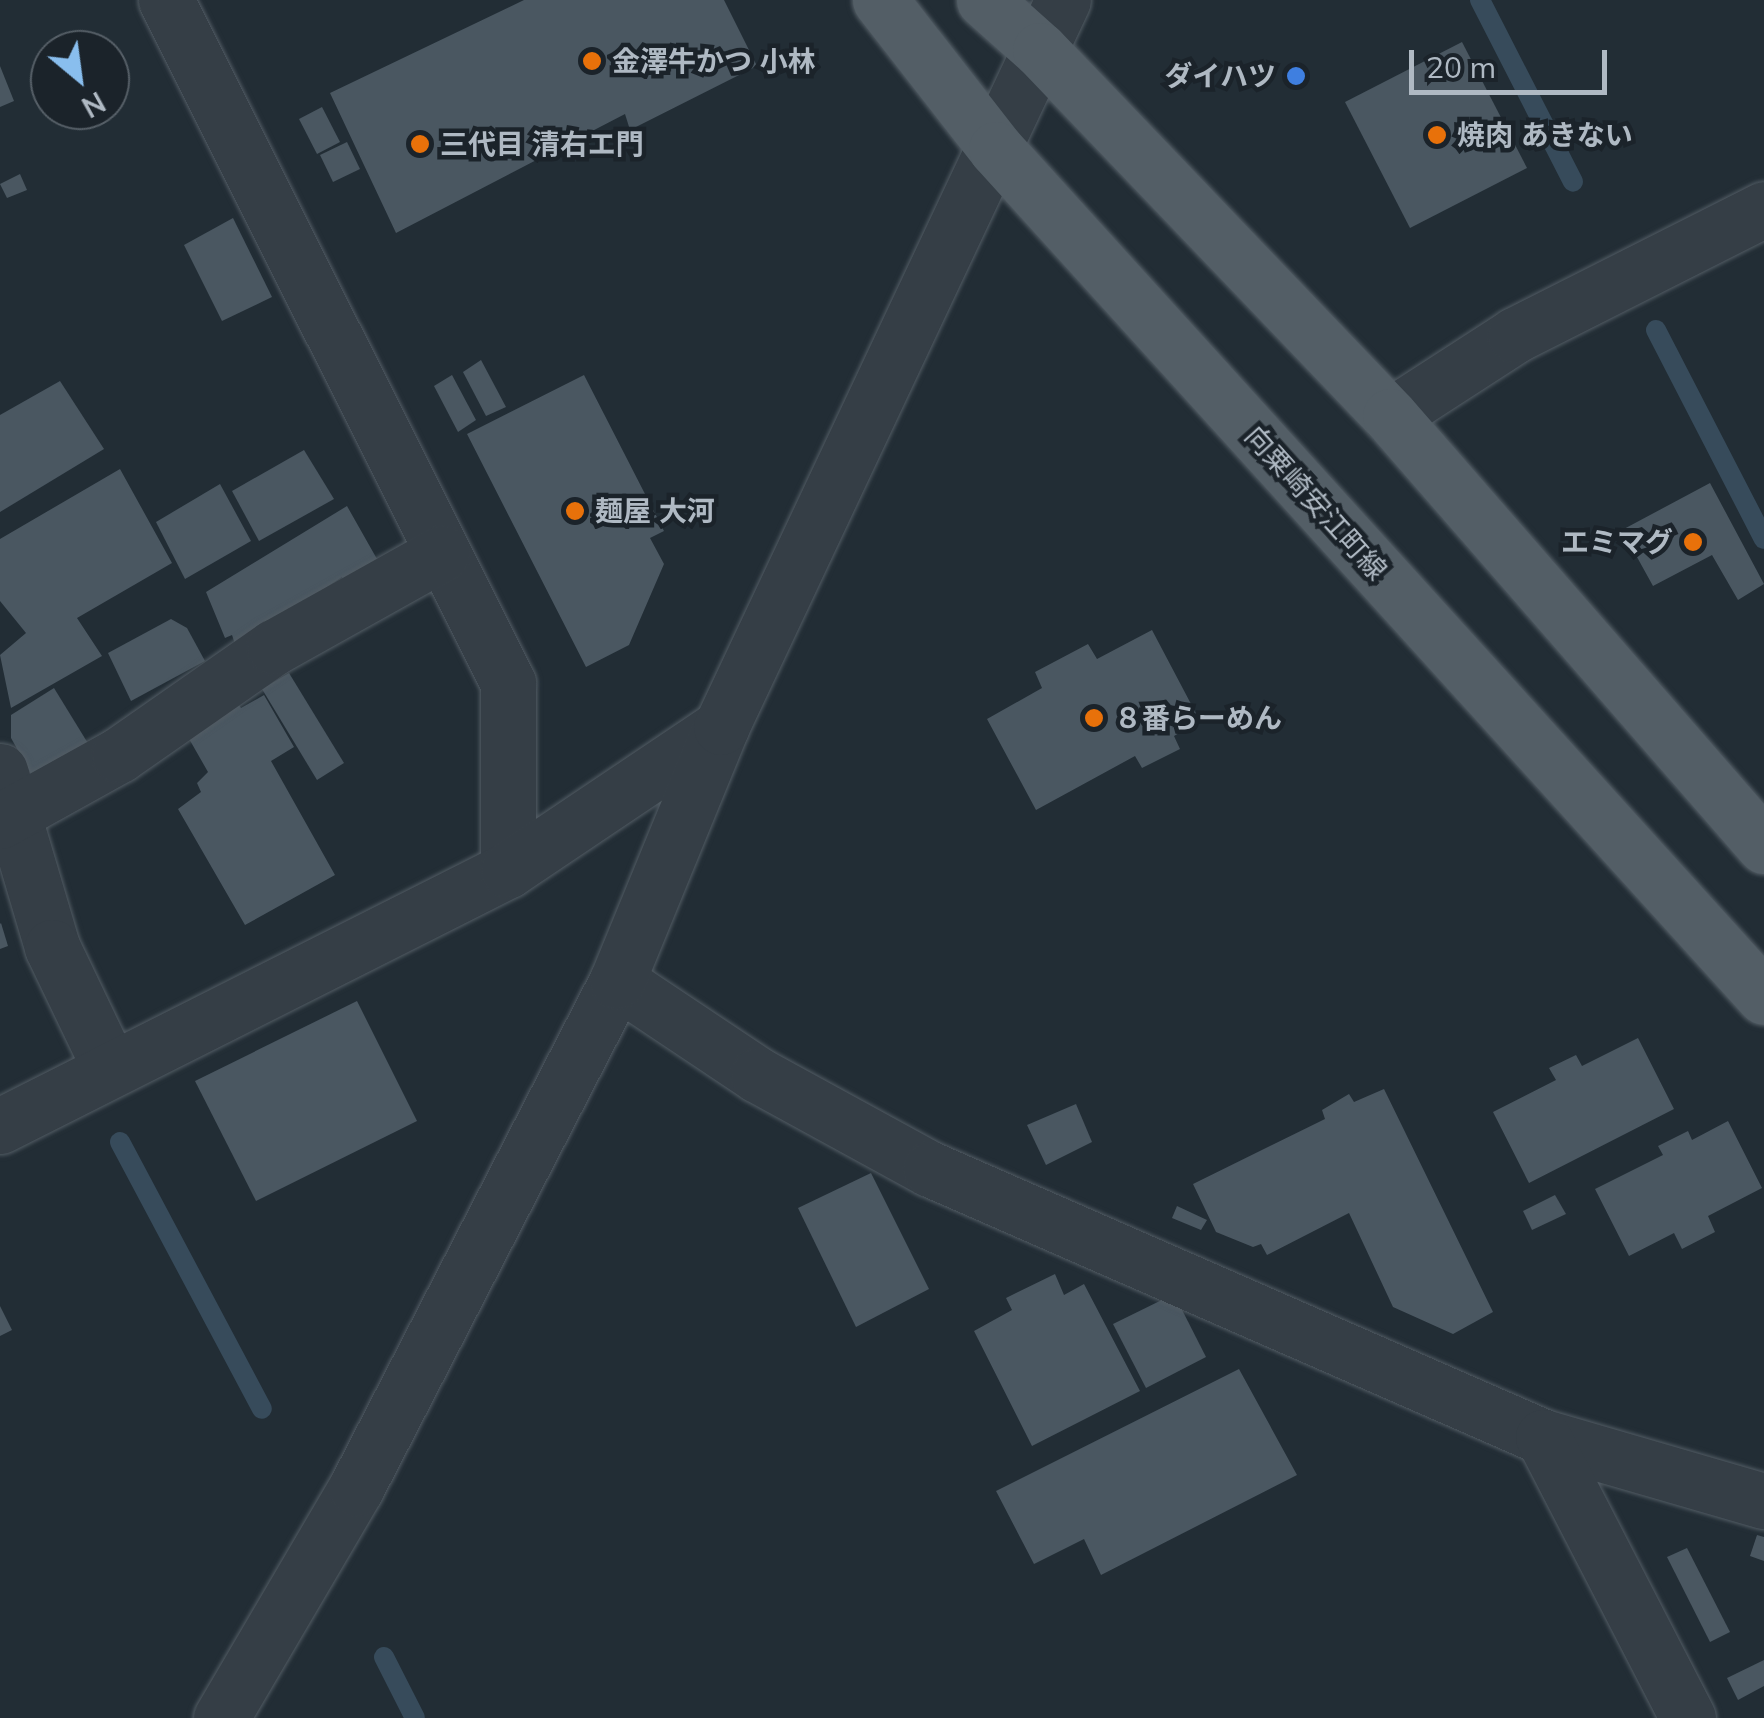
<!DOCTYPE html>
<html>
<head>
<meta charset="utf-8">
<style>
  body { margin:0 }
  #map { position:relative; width:1764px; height:1718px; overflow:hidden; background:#222d35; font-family:Mulish,"Noto Sans JP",sans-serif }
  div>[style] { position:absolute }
  .stream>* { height:20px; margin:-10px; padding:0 10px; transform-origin:10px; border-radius:10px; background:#374b5b }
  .building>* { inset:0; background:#4a5761 }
  .roads { filter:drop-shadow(0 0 2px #525c64) drop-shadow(0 0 2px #525c64) }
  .minor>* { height:55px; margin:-27.5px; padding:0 27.5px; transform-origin:27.5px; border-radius:27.5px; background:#353e46 }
  .major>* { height:55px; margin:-27.5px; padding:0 27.5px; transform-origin:27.5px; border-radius:27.5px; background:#535e66 }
  .dots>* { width:28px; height:28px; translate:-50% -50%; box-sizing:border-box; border:5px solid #1b232a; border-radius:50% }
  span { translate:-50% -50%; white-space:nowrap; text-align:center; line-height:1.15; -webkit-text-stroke:9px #1b232a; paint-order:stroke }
  .poi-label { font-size:28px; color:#afb9c3; font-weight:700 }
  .left { translate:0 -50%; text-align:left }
  .right { translate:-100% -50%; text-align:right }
  .street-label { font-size:28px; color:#afb9c3 }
  .north { position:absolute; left:30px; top:30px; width:100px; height:100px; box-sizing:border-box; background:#1b232a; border:2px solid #565f67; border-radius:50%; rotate:151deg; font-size:28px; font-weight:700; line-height:40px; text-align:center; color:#afb9c3 }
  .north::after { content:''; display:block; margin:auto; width:35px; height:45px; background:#89beee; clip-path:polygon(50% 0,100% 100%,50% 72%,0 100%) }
  .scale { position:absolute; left:1409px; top:50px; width:198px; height:45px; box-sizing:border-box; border:5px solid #afb9c3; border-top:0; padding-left:12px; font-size:30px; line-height:35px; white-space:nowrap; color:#afb9c3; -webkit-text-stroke:8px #1b232a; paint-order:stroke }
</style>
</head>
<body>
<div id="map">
  <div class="stream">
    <i style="left:1480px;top:0;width:204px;rotate:62.9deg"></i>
    <i style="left:1656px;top:330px;width:235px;rotate:62.7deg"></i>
    <i style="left:120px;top:1142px;width:302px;rotate:62deg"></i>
    <i style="left:384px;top:1657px;width:68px;rotate:63.1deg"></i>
  </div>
  <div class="building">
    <i style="clip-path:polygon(524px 0,724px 0,757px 66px,630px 130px,625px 114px,396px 233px,330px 93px)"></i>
    <i style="clip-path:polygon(1462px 42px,1527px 168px,1410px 228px,1345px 102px)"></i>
    <i style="clip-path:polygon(0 66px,14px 101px,0 107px)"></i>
    <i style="clip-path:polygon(322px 107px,340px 142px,317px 154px,299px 119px)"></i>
    <i style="clip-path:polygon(347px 142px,360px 169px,333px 182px,320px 155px)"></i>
    <i style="clip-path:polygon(20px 174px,27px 190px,7px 198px,0 184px)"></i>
    <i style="clip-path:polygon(233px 218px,272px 297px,222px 321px,184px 245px)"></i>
    <i style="clip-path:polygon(481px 360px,506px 407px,486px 416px,463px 372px)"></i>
    <i style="clip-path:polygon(452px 375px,476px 420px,458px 432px,434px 386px)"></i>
    <i style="clip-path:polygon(584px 375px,664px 531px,650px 538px,664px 564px,629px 645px,586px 667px,467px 434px)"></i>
    <i style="clip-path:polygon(60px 381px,104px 449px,0 512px,0 415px)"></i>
    <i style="clip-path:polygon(304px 450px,334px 499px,259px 541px,232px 491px)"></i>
    <i style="clip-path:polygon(120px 469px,172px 563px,77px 618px,102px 656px,11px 708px,0 655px,26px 633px,0 601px,0 539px)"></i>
    <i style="clip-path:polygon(1710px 483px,1764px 584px,1738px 600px,1712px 555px,1653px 586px,1622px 530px)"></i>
    <i style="clip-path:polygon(220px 484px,251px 541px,185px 579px,156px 522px)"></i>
    <i style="clip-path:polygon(347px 506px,377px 559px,346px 586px,342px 577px,236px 647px,232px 635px,225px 638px,206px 592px)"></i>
    <i style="clip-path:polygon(171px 619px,187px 628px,205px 661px,131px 701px,108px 653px)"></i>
    <i style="clip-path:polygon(1152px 630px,1200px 721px,1174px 736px,1180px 749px,1142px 768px,1135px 756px,1036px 810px,987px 719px,1042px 688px,1035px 672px,1088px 644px,1097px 659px)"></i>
    <i style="clip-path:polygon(289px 673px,344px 763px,317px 780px,262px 689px)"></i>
    <i style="clip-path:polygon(54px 688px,89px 745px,33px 777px,11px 738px,11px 715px)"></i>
    <i style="clip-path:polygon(264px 695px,294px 747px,271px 761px,335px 875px,245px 925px,178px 809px,201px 792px,197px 783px,208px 772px,184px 730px,233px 697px,241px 708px)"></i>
    <i style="clip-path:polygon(1px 923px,8px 946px,0 949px,0 924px)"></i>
    <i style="clip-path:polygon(357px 1001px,417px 1121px,256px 1201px,195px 1081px)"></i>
    <i style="clip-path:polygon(1638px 1038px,1674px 1109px,1529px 1183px,1493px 1112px,1556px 1080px,1549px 1068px,1576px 1055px,1582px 1066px)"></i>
    <i style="clip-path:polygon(1384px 1089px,1493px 1312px,1453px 1334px,1393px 1307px,1349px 1213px,1267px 1255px,1261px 1244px,1253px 1247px,1216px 1232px,1193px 1184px,1325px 1119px,1322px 1110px,1349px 1094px,1354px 1102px)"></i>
    <i style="clip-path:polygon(1076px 1104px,1092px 1142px,1046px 1165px,1027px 1125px)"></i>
    <i style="clip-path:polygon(1728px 1121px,1762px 1188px,1708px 1216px,1715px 1232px,1682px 1249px,1674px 1233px,1629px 1256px,1595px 1189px,1663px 1155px,1658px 1146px,1688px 1131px,1692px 1140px)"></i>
    <i style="clip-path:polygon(871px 1173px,929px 1289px,856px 1327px,798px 1208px)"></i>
    <i style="clip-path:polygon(1555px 1195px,1566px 1214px,1532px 1230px,1523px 1211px)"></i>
    <i style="clip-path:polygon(1177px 1206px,1207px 1220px,1201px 1230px,1172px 1218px)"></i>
    <i style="clip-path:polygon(1055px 1274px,1064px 1295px,1084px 1284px,1140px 1391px,1032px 1446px,974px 1331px,1012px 1310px,1006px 1298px)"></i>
    <i style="clip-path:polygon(1174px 1294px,1206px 1357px,1146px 1388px,1113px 1324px)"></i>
    <i style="clip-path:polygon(0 1306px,12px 1330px,0 1336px)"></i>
    <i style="clip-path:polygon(1239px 1369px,1297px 1475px,1101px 1575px,1084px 1539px,1034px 1564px,996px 1491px)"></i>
    <i style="clip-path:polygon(1757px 1535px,1764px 1537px,1764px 1561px,1750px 1556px)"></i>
    <i style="clip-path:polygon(1687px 1548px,1730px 1632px,1710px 1642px,1667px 1557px)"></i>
    <i style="clip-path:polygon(1764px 1660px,1764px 1686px,1738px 1700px,1727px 1678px)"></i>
  </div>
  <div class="roads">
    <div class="minor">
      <i style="left:166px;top:0;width:764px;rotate:63.4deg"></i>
      <i style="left:508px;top:683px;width:187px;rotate:90deg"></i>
      <i style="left:1390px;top:416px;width:149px;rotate:-32.9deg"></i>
      <i style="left:1515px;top:335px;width:279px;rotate:-26.8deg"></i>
      <i style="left:0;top:771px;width:184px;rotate:73.5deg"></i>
      <i style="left:52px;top:947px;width:134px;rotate:64.4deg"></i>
      <i style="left:0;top:821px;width:136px;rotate:-29deg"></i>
      <i style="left:119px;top:755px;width:189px;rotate:-34.9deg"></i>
      <i style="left:274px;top:647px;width:193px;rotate:-29.2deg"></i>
      <i style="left:617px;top:981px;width:169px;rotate:33.7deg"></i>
      <i style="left:758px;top:1075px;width:196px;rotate:28.7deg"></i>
      <i style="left:930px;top:1169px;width:669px;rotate:23.61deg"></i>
      <i style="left:1543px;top:1437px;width:230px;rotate:16.2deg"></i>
      <i style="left:0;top:1126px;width:569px;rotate:-26.75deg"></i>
      <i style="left:508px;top:870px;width:257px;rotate:-33.9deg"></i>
      <i style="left:1543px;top:1437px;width:316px;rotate:62.7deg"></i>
      <i style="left:221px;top:1718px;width:267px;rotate:-59.6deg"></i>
      <i style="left:356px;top:1488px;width:570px;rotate:-62.76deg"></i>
      <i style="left:617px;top:981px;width:274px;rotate:-67.7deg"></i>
      <i style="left:721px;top:727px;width:803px;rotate:-64.81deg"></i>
    </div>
    <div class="major">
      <i style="left:880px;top:0;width:189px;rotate:52.1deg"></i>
      <i style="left:996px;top:149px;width:1144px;rotate:47.83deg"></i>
      <i style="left:984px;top:0;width:75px;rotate:41.8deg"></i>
      <i style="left:1040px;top:50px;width:506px;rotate:46.28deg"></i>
      <i style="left:1390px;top:416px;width:570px;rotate:48.98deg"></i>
    </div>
  </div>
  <div class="dots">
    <i style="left:592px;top:61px;background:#e8710a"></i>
    <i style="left:1296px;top:76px;background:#3f7fe0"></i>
    <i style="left:1437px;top:135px;background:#e8710a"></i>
    <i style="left:420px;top:144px;background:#e8710a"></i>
    <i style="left:575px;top:511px;background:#e8710a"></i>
    <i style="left:1693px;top:542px;background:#e8710a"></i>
    <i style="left:1094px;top:718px;background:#e8710a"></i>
  </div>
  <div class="poi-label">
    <span class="left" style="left:612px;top:61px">金澤牛かつ 小林</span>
    <span class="right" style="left:1276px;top:76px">ダイハツ</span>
    <span class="left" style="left:1457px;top:135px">焼肉 あきない</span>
    <span class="left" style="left:440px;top:144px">三代目 清右エ門</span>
    <span class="left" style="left:595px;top:511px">麺屋 大河</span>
    <span class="right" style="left:1673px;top:542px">エミマグ</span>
    <span class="left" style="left:1114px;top:718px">８番らーめん</span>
  </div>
  <div class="street-label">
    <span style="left:1316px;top:503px;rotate:48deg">向粟崎安江町線</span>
  </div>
  <div class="north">N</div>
  <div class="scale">20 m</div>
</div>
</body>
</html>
